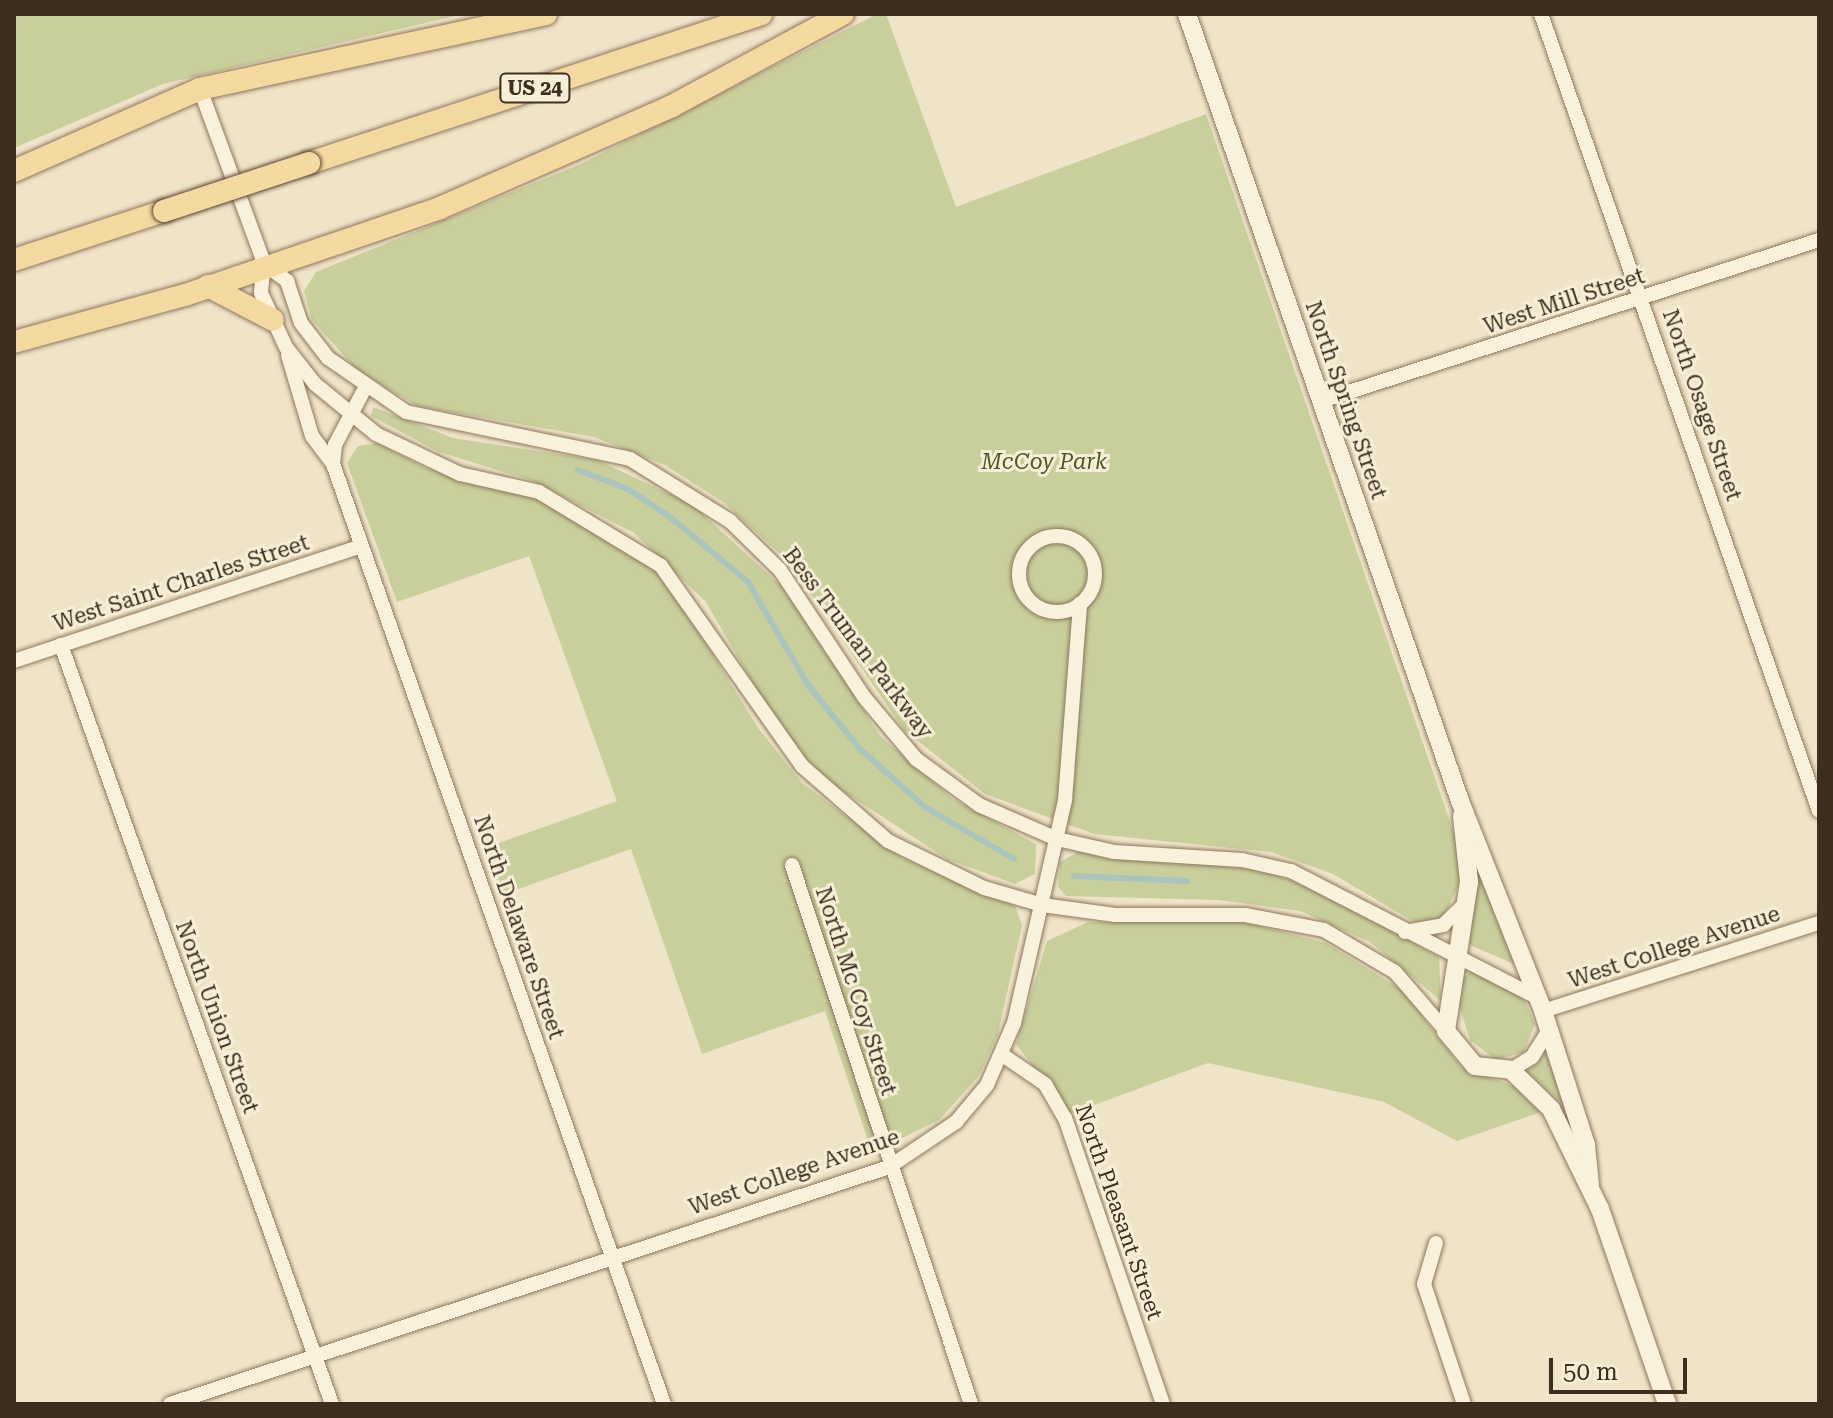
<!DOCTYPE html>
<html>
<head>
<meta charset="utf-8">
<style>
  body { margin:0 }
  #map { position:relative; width:1833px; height:1418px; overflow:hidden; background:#f0e4c8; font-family:"Roboto Serif",serif }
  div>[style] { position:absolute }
  .green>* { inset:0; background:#c9cf9b }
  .stream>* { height:6px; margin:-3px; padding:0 3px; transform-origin:3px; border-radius:3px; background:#a9c4bc }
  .roads { filter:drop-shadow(0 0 2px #8d765c) drop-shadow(0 0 2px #8d765c) }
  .minor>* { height:14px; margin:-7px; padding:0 7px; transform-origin:7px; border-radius:7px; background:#faf1dc }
  .minor>.ring { margin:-7px; padding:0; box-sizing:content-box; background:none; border:14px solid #faf1dc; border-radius:50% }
  .tertiary>* { height:18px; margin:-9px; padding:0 9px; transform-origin:9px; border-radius:9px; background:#faf1dc }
  .primary>* { height:22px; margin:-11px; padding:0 11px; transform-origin:11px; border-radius:11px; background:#f3d9a0 }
  .bridges { filter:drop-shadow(0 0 2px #5b4430) drop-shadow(0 0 2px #5b4430) }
  .primary-bridge>* { height:22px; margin:-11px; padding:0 11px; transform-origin:11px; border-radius:11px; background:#f3d9a0 }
  span { translate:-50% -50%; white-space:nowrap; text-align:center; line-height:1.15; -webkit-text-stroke:6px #f7eed8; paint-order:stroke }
  .shield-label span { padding:2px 6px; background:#f7eed8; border:2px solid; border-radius:6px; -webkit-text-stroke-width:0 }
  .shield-label { font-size:20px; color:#3d2e20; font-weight:700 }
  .street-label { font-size:22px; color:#3d2e20 }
  .park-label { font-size:22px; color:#4d5a26; font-style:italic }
  .frame { position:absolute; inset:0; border:16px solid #3d2e20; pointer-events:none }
  .scale { position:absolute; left:1549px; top:1358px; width:138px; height:36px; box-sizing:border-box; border:4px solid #3d2e20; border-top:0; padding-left:10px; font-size:24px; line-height:28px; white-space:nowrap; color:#3d2e20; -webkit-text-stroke:6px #f7eed8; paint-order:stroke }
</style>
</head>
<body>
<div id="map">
  <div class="green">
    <i style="clip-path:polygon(14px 14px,464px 14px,163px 84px,14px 148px)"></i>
    <i style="clip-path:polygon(877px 14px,886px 14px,956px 207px,1206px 114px,1455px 836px,1460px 882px,1443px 918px,1414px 922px,1333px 874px,1271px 852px,1094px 834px,985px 794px,904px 730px,788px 561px,723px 502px,665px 465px,594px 437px,417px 406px,356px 369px,312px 320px,304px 291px,316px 272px,581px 164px)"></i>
    <i style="clip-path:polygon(373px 407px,453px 438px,597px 460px,693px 505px,792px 596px,880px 736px,953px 799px,1036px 844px,1035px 874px,1015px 884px,947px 859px,826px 780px,778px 727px,706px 602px,634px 533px,533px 481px,439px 452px,371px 416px)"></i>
    <i style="clip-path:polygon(378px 443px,425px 468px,543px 500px,615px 537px,667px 580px,758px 728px,802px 783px,902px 858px,1015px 906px,1022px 925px,998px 1034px,979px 1076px,939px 1120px,872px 1153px,825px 1011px,702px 1054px,631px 849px,502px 895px,485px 848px,617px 801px,529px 556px,397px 602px,347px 463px,358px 446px)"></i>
    <i style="clip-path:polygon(1078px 852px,1255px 869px,1312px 887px,1439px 957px,1441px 1001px,1370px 942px,1300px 911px,1218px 900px,1066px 896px,1058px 887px,1060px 862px)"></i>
    <i style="clip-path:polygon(1475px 859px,1516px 963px,1514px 964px,1463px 942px)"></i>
    <i style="clip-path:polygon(1088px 922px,1244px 922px,1326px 943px,1402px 990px,1461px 1067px,1514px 1086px,1541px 1112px,1457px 1141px,1384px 1102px,1208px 1063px,1070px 1114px,1016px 1044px,1047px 941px)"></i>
    <i style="clip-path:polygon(1471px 971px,1509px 986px,1525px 1001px,1535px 1024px,1524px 1052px,1496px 1060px,1470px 1040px,1458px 1002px,1459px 982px)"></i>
    <i style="clip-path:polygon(1546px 1053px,1563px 1102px,1562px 1104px,1527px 1072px)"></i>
  </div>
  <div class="stream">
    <i style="left:578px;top:470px;width:53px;rotate:20.8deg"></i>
    <i style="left:628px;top:489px;width:50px;rotate:33.7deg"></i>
    <i style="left:670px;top:517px;width:102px;rotate:39.8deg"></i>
    <i style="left:748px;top:582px;width:119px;rotate:59.8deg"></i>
    <i style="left:808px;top:685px;width:82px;rotate:50.9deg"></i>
    <i style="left:860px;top:749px;width:87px;rotate:41.7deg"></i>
    <i style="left:925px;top:807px;width:103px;rotate:30.3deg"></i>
    <i style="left:1074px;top:876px;width:113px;rotate:2.5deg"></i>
  </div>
  <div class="roads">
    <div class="minor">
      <i style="left:1541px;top:14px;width:844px;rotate:70.77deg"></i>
      <i style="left:200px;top:89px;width:185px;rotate:69.8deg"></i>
      <i style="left:264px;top:263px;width:30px;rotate:96deg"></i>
      <i style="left:261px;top:293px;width:60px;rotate:65.2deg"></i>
      <i style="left:286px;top:347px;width:47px;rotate:51.9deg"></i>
      <i style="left:315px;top:384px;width:79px;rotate:39.3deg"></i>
      <i style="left:376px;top:434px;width:93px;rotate:25.5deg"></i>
      <i style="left:460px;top:474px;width:81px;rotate:12.8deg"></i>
      <i style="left:539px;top:492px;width:143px;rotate:31.2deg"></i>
      <i style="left:661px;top:566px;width:245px;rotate:54.8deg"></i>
      <i style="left:802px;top:766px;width:114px;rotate:41.1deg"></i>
      <i style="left:888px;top:841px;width:107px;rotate:26.1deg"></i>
      <i style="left:984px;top:888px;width:60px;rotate:16.3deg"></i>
      <i style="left:1042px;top:905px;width:74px;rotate:7.8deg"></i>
      <i style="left:1115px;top:915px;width:130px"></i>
      <i style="left:1245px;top:915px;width:80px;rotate:10.8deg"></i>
      <i style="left:1324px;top:930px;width:82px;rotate:30.6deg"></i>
      <i style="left:1395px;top:972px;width:78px;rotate:49.2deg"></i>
      <i style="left:264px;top:264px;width:29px;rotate:36deg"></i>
      <i style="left:287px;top:281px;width:44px;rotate:71.6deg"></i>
      <i style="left:301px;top:323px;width:44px;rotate:52.4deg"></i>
      <i style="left:328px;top:358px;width:95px;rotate:34.7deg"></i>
      <i style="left:406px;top:412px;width:229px;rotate:11.8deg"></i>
      <i style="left:630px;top:459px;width:118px;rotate:31.8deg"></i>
      <i style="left:730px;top:521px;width:70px;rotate:44.4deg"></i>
      <i style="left:780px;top:570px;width:152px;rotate:56.5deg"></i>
      <i style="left:864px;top:697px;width:81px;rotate:50deg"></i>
      <i style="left:916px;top:759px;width:78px;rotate:36.1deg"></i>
      <i style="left:979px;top:805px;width:85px;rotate:23.6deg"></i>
      <i style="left:1057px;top:839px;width:58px;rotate:12.8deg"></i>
      <i style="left:1114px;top:852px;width:128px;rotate:3.6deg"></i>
      <i style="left:1242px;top:860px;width:50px;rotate:12.7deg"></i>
      <i style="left:1291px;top:871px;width:271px;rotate:27.2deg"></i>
      <i style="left:288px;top:355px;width:84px;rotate:73.5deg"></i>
      <i style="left:312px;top:436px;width:35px;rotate:53deg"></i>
      <i style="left:365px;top:388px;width:64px;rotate:117.8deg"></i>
      <i style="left:335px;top:445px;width:19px;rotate:96deg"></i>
      <i style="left:333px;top:464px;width:997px;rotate:70.6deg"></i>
      <i style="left:1321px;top:401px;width:523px;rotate:-17.92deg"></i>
      <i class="ring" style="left:1019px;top:536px;width:62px;height:62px"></i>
      <i style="left:61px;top:645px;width:806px;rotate:70.35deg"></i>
      <i style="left:14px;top:661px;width:366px;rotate:-18.3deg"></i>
      <i style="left:792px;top:865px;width:568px;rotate:71.63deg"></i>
      <i style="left:1405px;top:932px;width:39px;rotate:-10deg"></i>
      <i style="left:1443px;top:925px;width:29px;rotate:-44deg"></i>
      <i style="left:1543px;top:1011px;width:290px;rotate:-17.7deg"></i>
      <i style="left:1004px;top:1056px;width:50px;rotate:34.3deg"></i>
      <i style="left:1045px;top:1084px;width:39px;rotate:60deg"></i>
      <i style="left:1065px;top:1118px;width:302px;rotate:71.1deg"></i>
      <i style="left:1511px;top:1070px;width:25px;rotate:-32deg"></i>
      <i style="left:1532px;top:1057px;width:32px;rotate:-58deg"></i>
      <i style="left:1436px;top:1243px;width:43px;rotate:106.3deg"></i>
      <i style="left:1424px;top:1284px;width:126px;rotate:71.6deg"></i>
      <i style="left:170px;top:1404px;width:757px;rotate:-18.24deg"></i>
      <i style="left:889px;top:1167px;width:81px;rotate:-33.9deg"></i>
      <i style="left:956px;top:1122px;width:48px;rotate:-50deg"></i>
      <i style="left:987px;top:1085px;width:68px;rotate:-66.5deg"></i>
      <i style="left:1014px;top:1023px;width:229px;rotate:-77.1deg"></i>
      <i style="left:1065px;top:800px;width:197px;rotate:-85.6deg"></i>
    </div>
    <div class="tertiary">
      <i style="left:1187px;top:14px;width:833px;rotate:70.87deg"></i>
      <i style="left:1460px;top:801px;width:226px;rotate:68.4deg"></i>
      <i style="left:1543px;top:1011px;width:141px;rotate:72.2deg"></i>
      <i style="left:1586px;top:1145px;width:40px;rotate:84.3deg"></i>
      <i style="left:1462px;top:816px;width:66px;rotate:83.9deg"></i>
      <i style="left:1469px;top:882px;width:151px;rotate:98.8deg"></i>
      <i style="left:1446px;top:1031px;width:45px;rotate:50.4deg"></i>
      <i style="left:1475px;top:1066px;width:36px;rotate:6deg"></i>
      <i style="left:1511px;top:1070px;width:56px;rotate:44.3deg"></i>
      <i style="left:1551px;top:1109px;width:111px;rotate:63.9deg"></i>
      <i style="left:1600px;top:1209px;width:206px;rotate:71deg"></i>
    </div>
    <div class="primary">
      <i style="left:309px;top:163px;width:476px;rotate:-18.2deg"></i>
      <i style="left:14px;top:171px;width:203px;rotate:-23.8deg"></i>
      <i style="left:200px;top:89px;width:354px;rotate:-12.2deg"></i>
      <i style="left:14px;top:260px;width:158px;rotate:-18.1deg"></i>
      <i style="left:208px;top:286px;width:73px;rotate:27.6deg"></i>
      <i style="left:14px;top:342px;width:177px;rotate:-15.4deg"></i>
      <i style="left:185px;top:295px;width:269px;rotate:-18.8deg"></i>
      <i style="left:440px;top:208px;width:253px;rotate:-23.7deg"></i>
      <i style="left:672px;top:106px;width:194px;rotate:-28.3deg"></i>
    </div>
  </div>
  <div class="bridges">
    <div class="primary-bridge">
      <i style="left:164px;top:211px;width:153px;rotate:-18.3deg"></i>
    </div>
  </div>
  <div class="shield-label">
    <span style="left:535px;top:88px">US 24</span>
  </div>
  <div class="street-label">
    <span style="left:1564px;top:301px;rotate:-18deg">West Mill Street</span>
    <span style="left:1346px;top:400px;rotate:71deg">North Spring Street</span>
    <span style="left:1702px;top:405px;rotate:71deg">North Osage Street</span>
    <span style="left:181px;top:583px;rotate:-18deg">West Saint Charles Street</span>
    <span style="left:858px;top:643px;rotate:53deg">Bess Truman Parkway</span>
    <span style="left:519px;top:927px;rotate:71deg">North Delaware Street</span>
    <span style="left:1674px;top:947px;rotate:-18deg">West College Avenue</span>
    <span style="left:856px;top:991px;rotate:72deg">North Mc Coy Street</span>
    <span style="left:217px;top:1017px;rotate:70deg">North Union Street</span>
    <span style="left:794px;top:1172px;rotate:-19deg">West College Avenue</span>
    <span style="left:1119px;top:1212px;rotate:71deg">North Pleasant Street</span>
  </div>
  <div class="park-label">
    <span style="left:1044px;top:462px">McCoy Park</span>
  </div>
  <div class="frame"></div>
  <div class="scale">50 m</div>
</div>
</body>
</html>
